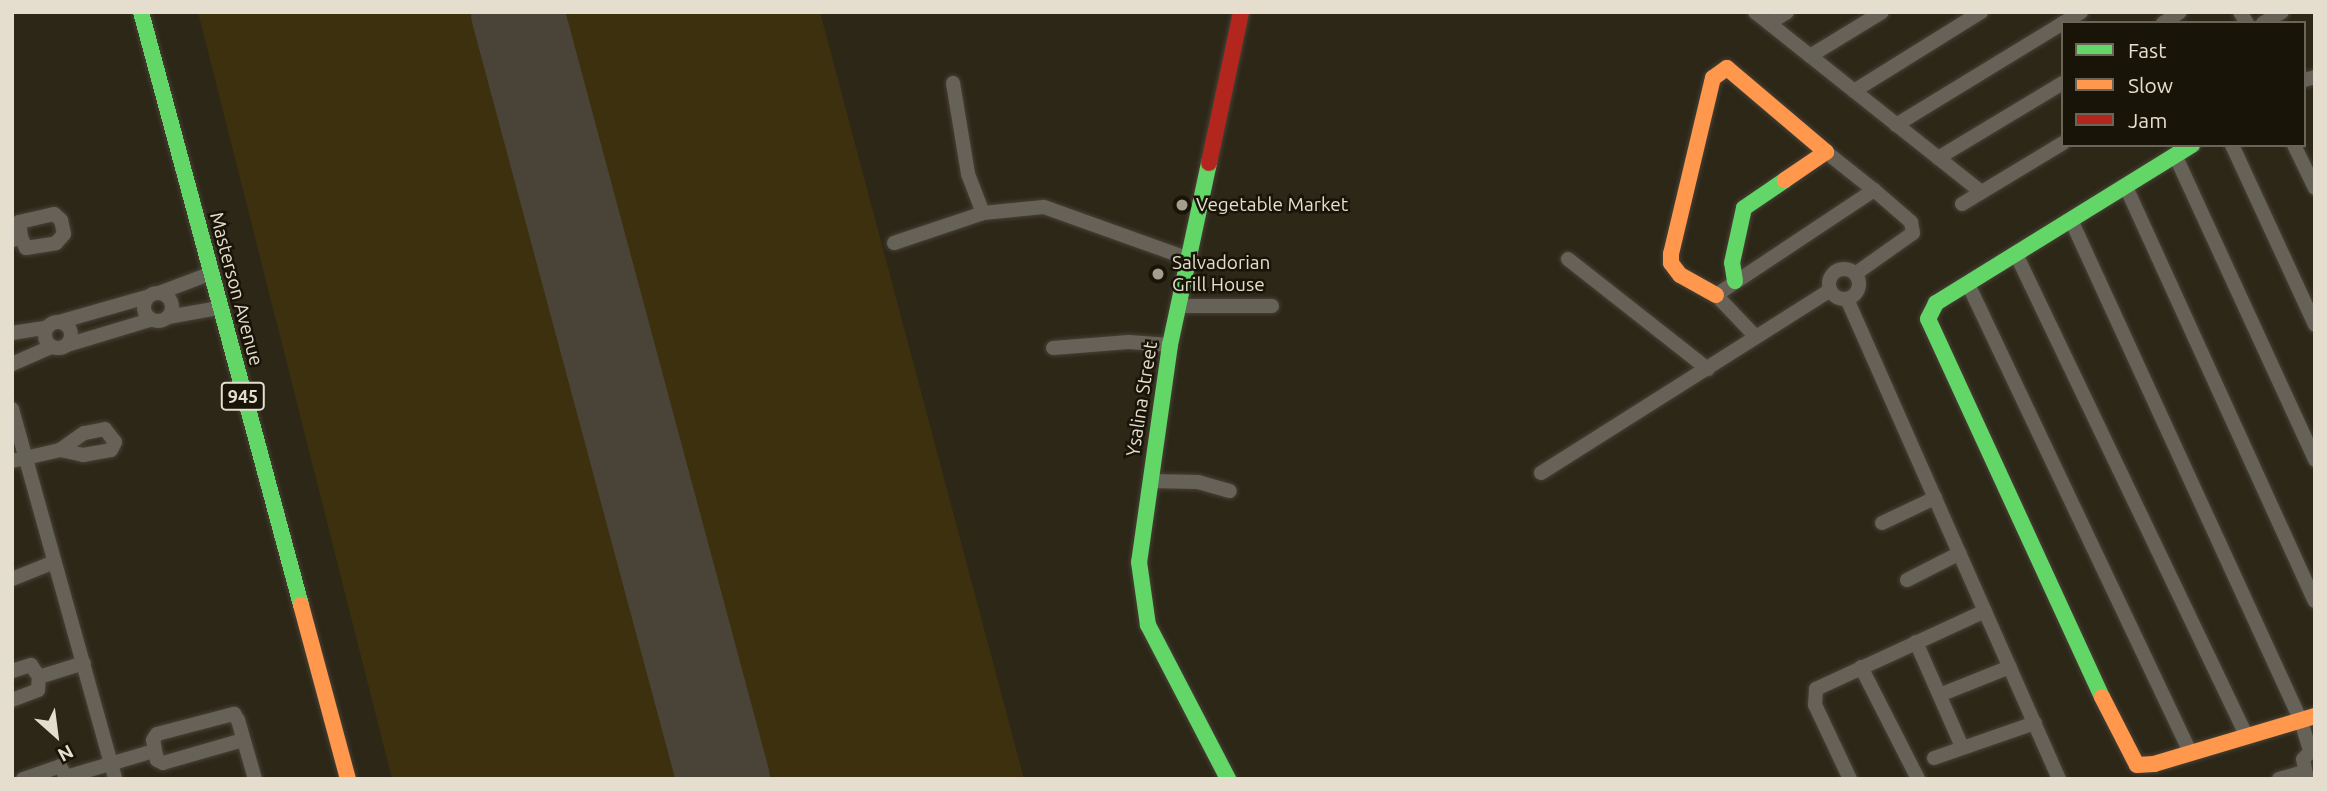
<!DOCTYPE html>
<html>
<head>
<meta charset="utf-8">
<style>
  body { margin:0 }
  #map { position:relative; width:2327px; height:791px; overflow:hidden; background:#2d2718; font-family:Ubuntu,sans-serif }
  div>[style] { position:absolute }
  .built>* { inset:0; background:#3d300e }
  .runway>* { height:93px; margin:-46.5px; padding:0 46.5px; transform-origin:46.5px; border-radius:46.5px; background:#494437 }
  .roads { filter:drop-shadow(0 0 2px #474136) drop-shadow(0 0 2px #474136) }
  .street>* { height:14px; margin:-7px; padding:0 7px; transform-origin:7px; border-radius:7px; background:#676258 }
  .street>.ring { margin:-7px; padding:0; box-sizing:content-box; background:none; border:14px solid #676258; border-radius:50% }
  .fast>* { height:16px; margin:-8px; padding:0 8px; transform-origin:8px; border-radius:8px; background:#63d668 }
  .slow>* { height:16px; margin:-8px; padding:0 8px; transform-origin:8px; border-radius:8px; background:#ff974d }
  .jam>* { height:16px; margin:-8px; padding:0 8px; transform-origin:8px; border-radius:8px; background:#b3261e }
  .dots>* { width:19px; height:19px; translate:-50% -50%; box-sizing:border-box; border:4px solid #191408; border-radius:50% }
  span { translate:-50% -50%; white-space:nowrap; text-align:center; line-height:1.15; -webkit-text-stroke:5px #191408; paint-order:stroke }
  .shield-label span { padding:2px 5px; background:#191408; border:2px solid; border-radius:5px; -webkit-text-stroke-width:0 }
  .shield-label { font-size:18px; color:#e5dece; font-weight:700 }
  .poi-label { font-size:19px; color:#e5dece }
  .left { translate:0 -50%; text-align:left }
  .street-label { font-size:19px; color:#e5dece }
  .frame { position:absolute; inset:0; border:14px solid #e5dece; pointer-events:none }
  .legend { position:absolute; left:2061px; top:21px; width:245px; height:126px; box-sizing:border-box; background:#191408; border:2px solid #6b6557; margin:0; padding:9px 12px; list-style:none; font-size:21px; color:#e5dece }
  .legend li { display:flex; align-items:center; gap:14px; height:35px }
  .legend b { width:35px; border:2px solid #6b6557 }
  .north { position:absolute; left:21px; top:700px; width:70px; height:70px; -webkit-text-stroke:5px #191408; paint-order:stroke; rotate:152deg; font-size:19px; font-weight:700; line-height:28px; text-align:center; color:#e5dece }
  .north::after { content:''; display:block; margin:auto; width:24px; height:32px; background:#e5dece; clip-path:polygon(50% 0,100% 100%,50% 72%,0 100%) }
</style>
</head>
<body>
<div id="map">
  <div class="built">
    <i style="clip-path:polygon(198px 12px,820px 12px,1024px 779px,392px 779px)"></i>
  </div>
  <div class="runway">
    <i style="left:517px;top:12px;width:794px;rotate:74.97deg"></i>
  </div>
  <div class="roads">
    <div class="street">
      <i style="left:1755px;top:12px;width:289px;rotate:38.5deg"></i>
      <i style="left:2240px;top:12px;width:13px;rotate:58deg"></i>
      <i style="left:1769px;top:23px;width:21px;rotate:-31deg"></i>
      <i style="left:2063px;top:23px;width:21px;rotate:-31deg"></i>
      <i style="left:2163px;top:23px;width:20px;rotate:-33deg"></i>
      <i style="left:2263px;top:23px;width:22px;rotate:-30deg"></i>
      <i style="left:1810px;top:56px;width:84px;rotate:-31.4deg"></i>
      <i style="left:2304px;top:80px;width:11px;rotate:-15deg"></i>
      <i style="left:953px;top:83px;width:92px;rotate:80.6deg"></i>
      <i style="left:968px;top:174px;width:42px;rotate:69deg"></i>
      <i style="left:1854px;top:91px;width:150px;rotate:-31.9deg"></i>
      <i style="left:1896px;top:125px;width:196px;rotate:-31.4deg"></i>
      <i style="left:2232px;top:145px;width:198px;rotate:65.2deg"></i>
      <i style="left:2294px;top:145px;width:48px;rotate:64deg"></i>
      <i style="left:1826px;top:152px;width:61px;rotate:38.4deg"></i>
      <i style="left:2175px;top:155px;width:336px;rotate:65.3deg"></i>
      <i style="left:1938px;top:158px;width:146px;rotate:-31deg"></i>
      <i style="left:2126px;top:187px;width:455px;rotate:65.5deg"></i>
      <i style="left:1962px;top:204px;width:118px;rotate:-31.1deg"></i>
      <i style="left:2071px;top:220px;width:551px;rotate:65.34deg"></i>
      <i style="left:2301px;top:721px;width:30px;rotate:73deg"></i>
      <i style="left:12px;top:240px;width:9px;rotate:-18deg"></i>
      <i style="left:21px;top:237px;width:12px;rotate:66deg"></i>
      <i style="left:26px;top:248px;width:30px;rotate:-9deg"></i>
      <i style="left:56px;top:243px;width:12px;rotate:-48deg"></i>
      <i style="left:64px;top:234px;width:14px;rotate:-102deg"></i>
      <i style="left:61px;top:220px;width:9px;rotate:-139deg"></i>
      <i style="left:54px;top:214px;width:36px;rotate:167deg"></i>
      <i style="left:19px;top:222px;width:15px;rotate:82deg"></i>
      <i style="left:894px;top:243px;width:94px;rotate:-18.6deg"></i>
      <i style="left:983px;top:213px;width:61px;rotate:-5.6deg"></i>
      <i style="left:1044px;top:207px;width:154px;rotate:19.7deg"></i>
      <i style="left:2016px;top:254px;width:533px;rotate:64.44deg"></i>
      <i style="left:1568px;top:259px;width:178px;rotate:38.2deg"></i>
      <i class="ring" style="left:1829px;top:269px;width:16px;height:16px"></i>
      <i style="left:1968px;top:284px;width:518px;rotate:64.62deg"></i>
      <i class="ring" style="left:144px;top:293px;width:14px;height:14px"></i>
      <i style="left:159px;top:293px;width:53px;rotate:-20.8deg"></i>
      <i style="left:1847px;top:299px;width:525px;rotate:66.17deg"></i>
      <i style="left:1180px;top:306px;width:92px"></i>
      <i style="left:168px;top:317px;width:52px;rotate:-10deg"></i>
      <i style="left:59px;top:322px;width:91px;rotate:-15.9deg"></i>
      <i class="ring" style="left:45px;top:322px;width:12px;height:12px"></i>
      <i style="left:12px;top:333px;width:36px;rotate:-9deg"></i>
      <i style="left:1756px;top:337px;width:58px;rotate:-133.6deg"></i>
      <i style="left:1716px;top:295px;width:190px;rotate:-33.6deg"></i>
      <i style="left:1874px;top:190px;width:49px;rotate:40.9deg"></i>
      <i style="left:1911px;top:222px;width:11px;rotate:80deg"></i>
      <i style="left:1913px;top:233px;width:71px;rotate:144.7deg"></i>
      <i style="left:67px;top:345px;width:87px;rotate:-16.8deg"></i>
      <i style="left:1053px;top:348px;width:76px;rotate:-4.5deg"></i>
      <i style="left:1129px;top:342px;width:41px;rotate:4.2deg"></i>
      <i style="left:12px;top:364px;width:43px;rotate:-23.6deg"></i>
      <i style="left:12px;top:409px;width:384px;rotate:74.4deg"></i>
      <i style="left:12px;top:461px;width:49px;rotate:-12.9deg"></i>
      <i style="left:60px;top:450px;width:24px;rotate:12deg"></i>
      <i style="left:83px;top:455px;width:28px;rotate:-10deg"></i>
      <i style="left:111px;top:450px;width:9px;rotate:-63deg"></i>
      <i style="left:115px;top:442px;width:16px;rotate:-128deg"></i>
      <i style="left:105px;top:429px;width:21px;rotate:169deg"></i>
      <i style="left:84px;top:433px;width:29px;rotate:145deg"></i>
      <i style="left:1541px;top:473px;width:342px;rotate:-32.3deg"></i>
      <i style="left:1150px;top:481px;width:48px;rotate:1.2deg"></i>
      <i style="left:1198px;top:482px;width:33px;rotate:16deg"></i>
      <i style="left:1882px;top:523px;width:59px;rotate:-25.3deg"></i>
      <i style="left:12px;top:579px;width:45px;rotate:-22deg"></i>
      <i style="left:1907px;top:580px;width:59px;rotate:-27deg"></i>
      <i style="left:1916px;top:642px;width:115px;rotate:66.3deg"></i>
      <i style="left:1861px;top:667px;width:126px;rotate:63deg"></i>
      <i style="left:12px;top:671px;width:20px;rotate:-18deg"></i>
      <i style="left:31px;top:665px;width:14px;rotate:56deg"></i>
      <i style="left:1942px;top:694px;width:73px;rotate:-21.7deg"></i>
      <i style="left:12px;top:700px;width:28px;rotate:-21deg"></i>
      <i style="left:38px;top:690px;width:13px;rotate:-86deg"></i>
      <i style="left:39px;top:677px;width:47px;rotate:-17.3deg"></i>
      <i style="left:243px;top:740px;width:83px;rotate:164deg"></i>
      <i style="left:163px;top:763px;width:7px;rotate:-153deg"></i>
      <i style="left:157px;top:760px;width:20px;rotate:-101deg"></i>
      <i style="left:153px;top:740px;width:7px;rotate:-56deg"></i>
      <i style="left:157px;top:734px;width:80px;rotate:-14.6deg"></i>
      <i style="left:234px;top:714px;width:7px;rotate:56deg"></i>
      <i style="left:238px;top:720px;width:61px;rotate:73.9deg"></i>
      <i style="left:1934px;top:758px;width:107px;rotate:-19.1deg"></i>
      <i style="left:66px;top:777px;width:92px;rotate:-16.5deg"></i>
      <i style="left:23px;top:779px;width:39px;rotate:-19deg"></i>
      <i style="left:60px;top:766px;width:15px;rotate:62deg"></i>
      <i style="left:1850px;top:779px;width:82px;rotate:-115.3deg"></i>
      <i style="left:1815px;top:705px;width:16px;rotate:-86deg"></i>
      <i style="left:1816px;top:689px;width:186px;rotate:-24.8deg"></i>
      <i style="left:2279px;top:779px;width:25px;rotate:-16deg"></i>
      <i style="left:2307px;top:779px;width:20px;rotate:-101deg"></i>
      <i style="left:2303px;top:759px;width:16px;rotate:-43deg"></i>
    </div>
    <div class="fast">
      <i style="left:141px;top:12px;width:614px;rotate:74.9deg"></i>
      <i style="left:1209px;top:163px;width:186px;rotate:102.1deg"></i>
      <i style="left:1170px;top:345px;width:219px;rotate:98.1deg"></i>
      <i style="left:1139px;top:562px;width:64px;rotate:81.9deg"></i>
      <i style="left:1148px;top:625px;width:174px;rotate:62.5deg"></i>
      <i style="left:1735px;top:281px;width:18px;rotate:-99deg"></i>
      <i style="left:1732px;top:263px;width:56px;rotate:-77.7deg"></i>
      <i style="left:1744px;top:208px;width:50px;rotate:-34.3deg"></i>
      <i style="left:2102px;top:697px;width:416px;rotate:-114.7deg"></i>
      <i style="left:1928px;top:319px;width:18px;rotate:-63deg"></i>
      <i style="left:1936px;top:303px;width:301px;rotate:-31.7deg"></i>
    </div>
    <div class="slow">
      <i style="left:1716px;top:295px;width:41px;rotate:-150.9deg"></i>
      <i style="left:1680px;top:275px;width:15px;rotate:-127deg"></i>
      <i style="left:1671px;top:263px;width:9px;rotate:-90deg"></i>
      <i style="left:1671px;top:254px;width:181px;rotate:-76.6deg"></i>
      <i style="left:1713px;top:78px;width:17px;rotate:-36deg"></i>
      <i style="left:1727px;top:68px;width:130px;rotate:40.3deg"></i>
      <i style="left:1826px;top:152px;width:50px;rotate:145.7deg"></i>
      <i style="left:301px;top:605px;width:180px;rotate:74.9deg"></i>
      <i style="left:2102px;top:697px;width:76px;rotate:62.8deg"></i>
      <i style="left:2137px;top:765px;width:17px;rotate:-3deg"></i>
      <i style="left:2154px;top:764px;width:168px;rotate:-16.6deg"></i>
    </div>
    <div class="jam">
      <i style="left:1209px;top:163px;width:154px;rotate:-78deg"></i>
    </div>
  </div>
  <div class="dots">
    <i style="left:1182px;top:205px;background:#a59e8e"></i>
    <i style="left:1158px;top:274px;background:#a59e8e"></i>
  </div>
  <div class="shield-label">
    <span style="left:243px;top:396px">945</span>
  </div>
  <div class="poi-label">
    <span class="left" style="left:1196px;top:205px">Vegetable Market</span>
    <span class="left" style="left:1172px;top:274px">Salvadorian<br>Grill House</span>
  </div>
  <div class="street-label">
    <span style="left:236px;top:289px;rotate:75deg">Masterson Avenue</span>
    <span style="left:1142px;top:399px;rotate:-81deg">Ysalina Street</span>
  </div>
  <div class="frame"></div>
  <ul class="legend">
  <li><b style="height:9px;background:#63d668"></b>Fast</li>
  <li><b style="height:9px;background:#ff974d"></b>Slow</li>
  <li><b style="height:9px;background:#b3261e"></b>Jam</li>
  </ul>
  <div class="north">N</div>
</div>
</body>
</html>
